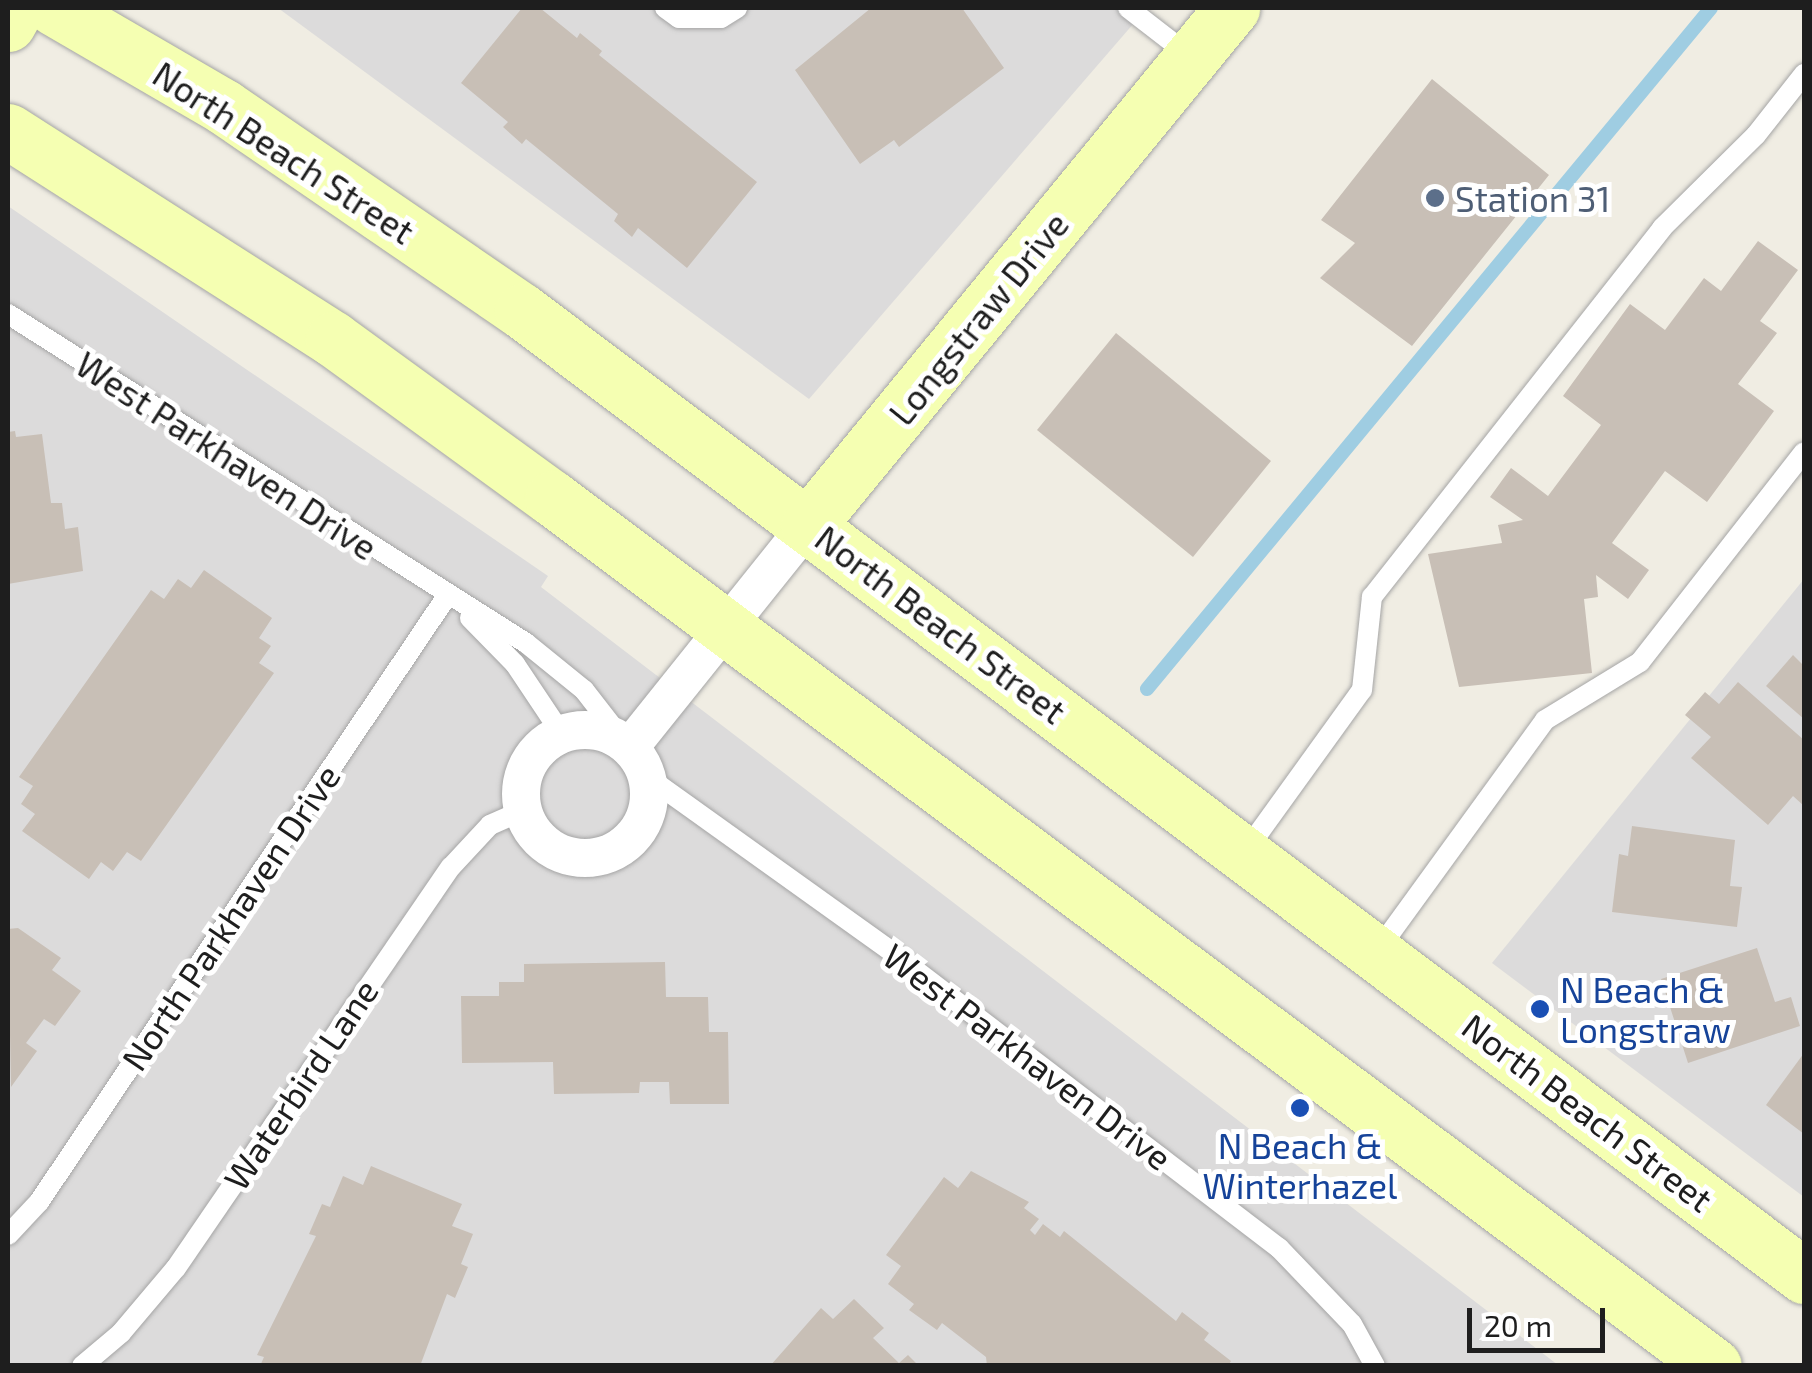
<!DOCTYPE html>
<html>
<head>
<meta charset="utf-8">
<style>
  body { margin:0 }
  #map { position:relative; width:1812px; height:1373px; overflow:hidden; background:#f0ede3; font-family:"Exo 2",sans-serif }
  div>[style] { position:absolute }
  .residential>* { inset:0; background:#dcdbdb }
  .stream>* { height:14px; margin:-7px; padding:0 7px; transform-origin:7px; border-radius:7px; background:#9fcde2 }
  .building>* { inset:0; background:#c8bfb6 }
  .roads { filter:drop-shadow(0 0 2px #a5a5a5) drop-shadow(0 0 2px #a5a5a5) }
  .lane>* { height:20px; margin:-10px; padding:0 10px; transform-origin:10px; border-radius:10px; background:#fff }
  .street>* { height:38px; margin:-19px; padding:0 19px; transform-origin:19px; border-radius:19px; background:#fff }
  .street>.ring { margin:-19px; padding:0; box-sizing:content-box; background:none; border:38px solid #fff; border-radius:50% }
  .secondary>* { height:55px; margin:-27.5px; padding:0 27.5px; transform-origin:27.5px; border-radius:27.5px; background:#f5ffb2 }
  .dots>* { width:28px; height:28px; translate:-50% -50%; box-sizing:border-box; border:5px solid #fff; border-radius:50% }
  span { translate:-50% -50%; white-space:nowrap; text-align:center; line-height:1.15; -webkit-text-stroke:10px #fff; paint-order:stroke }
  .street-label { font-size:35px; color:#1e1e1e }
  .service-label { font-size:35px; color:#4e5e75 }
  .left { translate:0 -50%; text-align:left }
  .transit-label { font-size:35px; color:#164399 }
  .frame { position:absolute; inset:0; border:10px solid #1e1e1e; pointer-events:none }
  .scale { position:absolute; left:1467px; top:1308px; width:138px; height:45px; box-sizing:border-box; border:5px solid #1e1e1e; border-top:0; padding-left:12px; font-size:30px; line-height:35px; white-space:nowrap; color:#1e1e1e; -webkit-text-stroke:8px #fff; paint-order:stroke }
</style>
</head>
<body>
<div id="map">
  <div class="residential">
    <i style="clip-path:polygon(278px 8px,1147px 8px,809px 399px)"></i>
    <i style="clip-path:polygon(8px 206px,548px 576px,541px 587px,1558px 1365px,8px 1365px)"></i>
    <i style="clip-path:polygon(1804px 579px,1804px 1197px,1492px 963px)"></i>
  </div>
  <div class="stream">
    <i style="left:1147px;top:689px;width:884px;rotate:-50.37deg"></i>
  </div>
  <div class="building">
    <i style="clip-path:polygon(522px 8px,540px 8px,577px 38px,580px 33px,602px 51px,599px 55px,757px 182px,687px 268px,638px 228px,632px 237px,614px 221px,618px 214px,526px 139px,522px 144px,503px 127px,508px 122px,461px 83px)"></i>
    <i style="clip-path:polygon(871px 8px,962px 8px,1004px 68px,899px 147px,894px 140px,860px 164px,795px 70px)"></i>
    <i style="clip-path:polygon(1432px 79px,1549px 175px,1412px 346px,1320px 278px,1355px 243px,1321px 220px)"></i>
    <i style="clip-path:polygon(1758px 241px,1798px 270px,1760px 321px,1777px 333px,1738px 384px,1774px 411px,1707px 502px,1665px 471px,1612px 543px,1649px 570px,1628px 599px,1596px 575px,1598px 597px,1584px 599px,1592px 673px,1459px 687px,1428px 554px,1502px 543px,1498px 525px,1523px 520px,1490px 497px,1511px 468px,1548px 496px,1601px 425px,1563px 396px,1630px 304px,1665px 330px,1704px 278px,1721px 291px)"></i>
    <i style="clip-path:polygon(1116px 333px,1271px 461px,1193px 557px,1037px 430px)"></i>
    <i style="clip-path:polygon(15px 431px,16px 437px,42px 434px,51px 503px,62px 503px,65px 529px,78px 527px,83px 571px,8px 584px,8px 432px)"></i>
    <i style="clip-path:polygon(204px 570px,272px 618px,259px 638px,271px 646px,259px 663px,274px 673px,141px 861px,127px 852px,113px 871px,101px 862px,89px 879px,22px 831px,35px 814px,21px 804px,33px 786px,19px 777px,151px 590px,164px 599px,178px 579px,191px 588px)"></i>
    <i style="clip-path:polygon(1793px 655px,1804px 666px,1804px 719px,1766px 686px)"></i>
    <i style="clip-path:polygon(1738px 682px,1804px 740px,1804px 806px,1793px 796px,1768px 825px,1691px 758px,1711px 737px,1685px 715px,1705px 692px,1719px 704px)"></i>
    <i style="clip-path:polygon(1632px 826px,1735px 840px,1730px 886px,1742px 887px,1737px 927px,1612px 912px,1619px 854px,1628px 856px)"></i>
    <i style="clip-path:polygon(18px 928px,61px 958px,52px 970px,81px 991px,55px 1026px,44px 1019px,26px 1043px,37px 1051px,11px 1087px,8px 929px)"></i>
    <i style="clip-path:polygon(1757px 948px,1775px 1002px,1791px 997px,1800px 1026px,1688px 1063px,1661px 979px)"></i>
    <i style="clip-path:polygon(665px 962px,666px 997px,708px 997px,709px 1032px,728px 1032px,729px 1104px,670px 1104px,669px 1082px,640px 1082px,639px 1093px,554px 1094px,553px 1062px,462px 1063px,461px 996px,499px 996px,499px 982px,524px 982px,524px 964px)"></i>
    <i style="clip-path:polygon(1804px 1053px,1804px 1134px,1766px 1105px)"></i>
    <i style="clip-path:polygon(371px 1166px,462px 1204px,452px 1226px,473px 1234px,461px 1264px,468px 1267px,455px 1298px,447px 1294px,420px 1366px,260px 1366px,264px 1357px,257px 1355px,316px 1236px,309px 1234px,322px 1204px,330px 1207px,343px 1176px,363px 1185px)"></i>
    <i style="clip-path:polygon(971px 1171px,1029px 1202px,1024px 1208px,1039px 1219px,1030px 1230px,1035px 1235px,1043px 1224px,1060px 1237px,1064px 1231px,1176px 1321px,1182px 1312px,1209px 1333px,1204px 1340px,1231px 1361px,1228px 1366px,987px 1366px,986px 1357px,942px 1323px,937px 1330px,909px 1310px,914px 1304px,888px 1284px,901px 1266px,886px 1255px,944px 1177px,958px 1188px)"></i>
    <i style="clip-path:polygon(854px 1299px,884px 1328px,873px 1338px,899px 1363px,908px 1355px,919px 1366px,770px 1366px,821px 1308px,833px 1319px)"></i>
  </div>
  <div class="roads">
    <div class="lane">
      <i style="left:665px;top:8px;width:17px;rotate:36deg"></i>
      <i style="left:679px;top:18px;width:42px"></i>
      <i style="left:721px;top:18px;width:19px;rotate:-32deg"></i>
      <i style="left:1128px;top:8px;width:78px;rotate:37.7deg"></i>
      <i style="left:8px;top:314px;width:614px;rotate:32.42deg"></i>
      <i style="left:526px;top:643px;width:75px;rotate:39deg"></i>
      <i style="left:584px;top:690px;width:68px;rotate:52.1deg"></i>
      <i style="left:470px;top:618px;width:64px;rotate:45.6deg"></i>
      <i style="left:515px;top:664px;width:83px;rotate:56.3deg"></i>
      <i style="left:649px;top:778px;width:300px;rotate:35.6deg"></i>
      <i style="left:893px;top:953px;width:486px;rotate:37.4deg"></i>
      <i style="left:1279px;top:1248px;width:105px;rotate:46.2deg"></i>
      <i style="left:1352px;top:1324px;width:48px;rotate:61.3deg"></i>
      <i style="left:1245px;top:852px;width:200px;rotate:-54.2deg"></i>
      <i style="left:1362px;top:690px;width:94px;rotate:-83.9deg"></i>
      <i style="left:1372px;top:597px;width:469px;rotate:-51.8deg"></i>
      <i style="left:1662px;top:228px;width:132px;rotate:-44.7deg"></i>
      <i style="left:1756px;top:135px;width:78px;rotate:-51.8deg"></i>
      <i style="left:1378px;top:950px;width:284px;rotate:-54deg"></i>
      <i style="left:1545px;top:720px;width:111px;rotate:-31.4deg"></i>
      <i style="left:1640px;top:662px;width:266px;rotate:-52deg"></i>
      <i style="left:8px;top:1235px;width:45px;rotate:-46.8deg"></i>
      <i style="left:39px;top:1202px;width:731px;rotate:-56.05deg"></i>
      <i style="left:82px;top:1366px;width:51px;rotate:-40.2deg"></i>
      <i style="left:121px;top:1333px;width:85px;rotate:-49.8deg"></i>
      <i style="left:176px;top:1268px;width:486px;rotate:-55.6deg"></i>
      <i style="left:451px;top:867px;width:57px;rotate:-47.1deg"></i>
      <i style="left:490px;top:825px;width:35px;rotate:-24deg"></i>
    </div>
    <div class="street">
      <i class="ring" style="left:521px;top:730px;width:90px;height:90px"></i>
      <i style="left:630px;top:747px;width:285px;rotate:-51.3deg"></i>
    </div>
    <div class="secondary">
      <i style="left:54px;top:8px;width:197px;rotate:30.2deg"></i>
      <i style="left:224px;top:107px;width:361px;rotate:34.4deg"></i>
      <i style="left:522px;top:311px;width:1605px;rotate:36.97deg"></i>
      <i style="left:8px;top:24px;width:18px;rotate:-61deg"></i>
      <i style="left:8px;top:131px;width:386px;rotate:32.6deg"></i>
      <i style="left:333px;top:339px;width:271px;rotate:36deg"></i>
      <i style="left:552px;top:498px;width:1450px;rotate:36.76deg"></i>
      <i style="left:808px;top:525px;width:669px;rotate:-50.64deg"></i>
    </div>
  </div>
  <div class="dots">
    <i style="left:1435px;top:198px;background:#5c6f8a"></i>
    <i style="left:1540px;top:1009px;background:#1a4fb4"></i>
    <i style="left:1300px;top:1108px;background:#1a4fb4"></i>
  </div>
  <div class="street-label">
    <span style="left:284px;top:152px;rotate:33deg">North Beach Street</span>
    <span style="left:978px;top:318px;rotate:-51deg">Longstraw Drive</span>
    <span style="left:227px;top:455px;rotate:33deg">West Parkhaven Drive</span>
    <span style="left:941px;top:624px;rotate:37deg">North Beach Street</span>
    <span style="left:230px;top:917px;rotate:-56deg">North Parkhaven Drive</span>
    <span style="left:1028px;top:1056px;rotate:37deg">West Parkhaven Drive</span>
    <span style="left:300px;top:1084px;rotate:-56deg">Waterbird Lane</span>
    <span style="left:1588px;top:1112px;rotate:37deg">North Beach Street</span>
  </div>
  <div class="service-label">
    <span class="left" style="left:1455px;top:198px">Station 31</span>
  </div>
  <div class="transit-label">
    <span class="left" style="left:1560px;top:1009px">N Beach &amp;<br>Longstraw</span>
    <span style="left:1300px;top:1165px">N Beach &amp;<br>Winterhazel</span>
  </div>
  <div class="frame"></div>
  <div class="scale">20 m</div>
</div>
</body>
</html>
